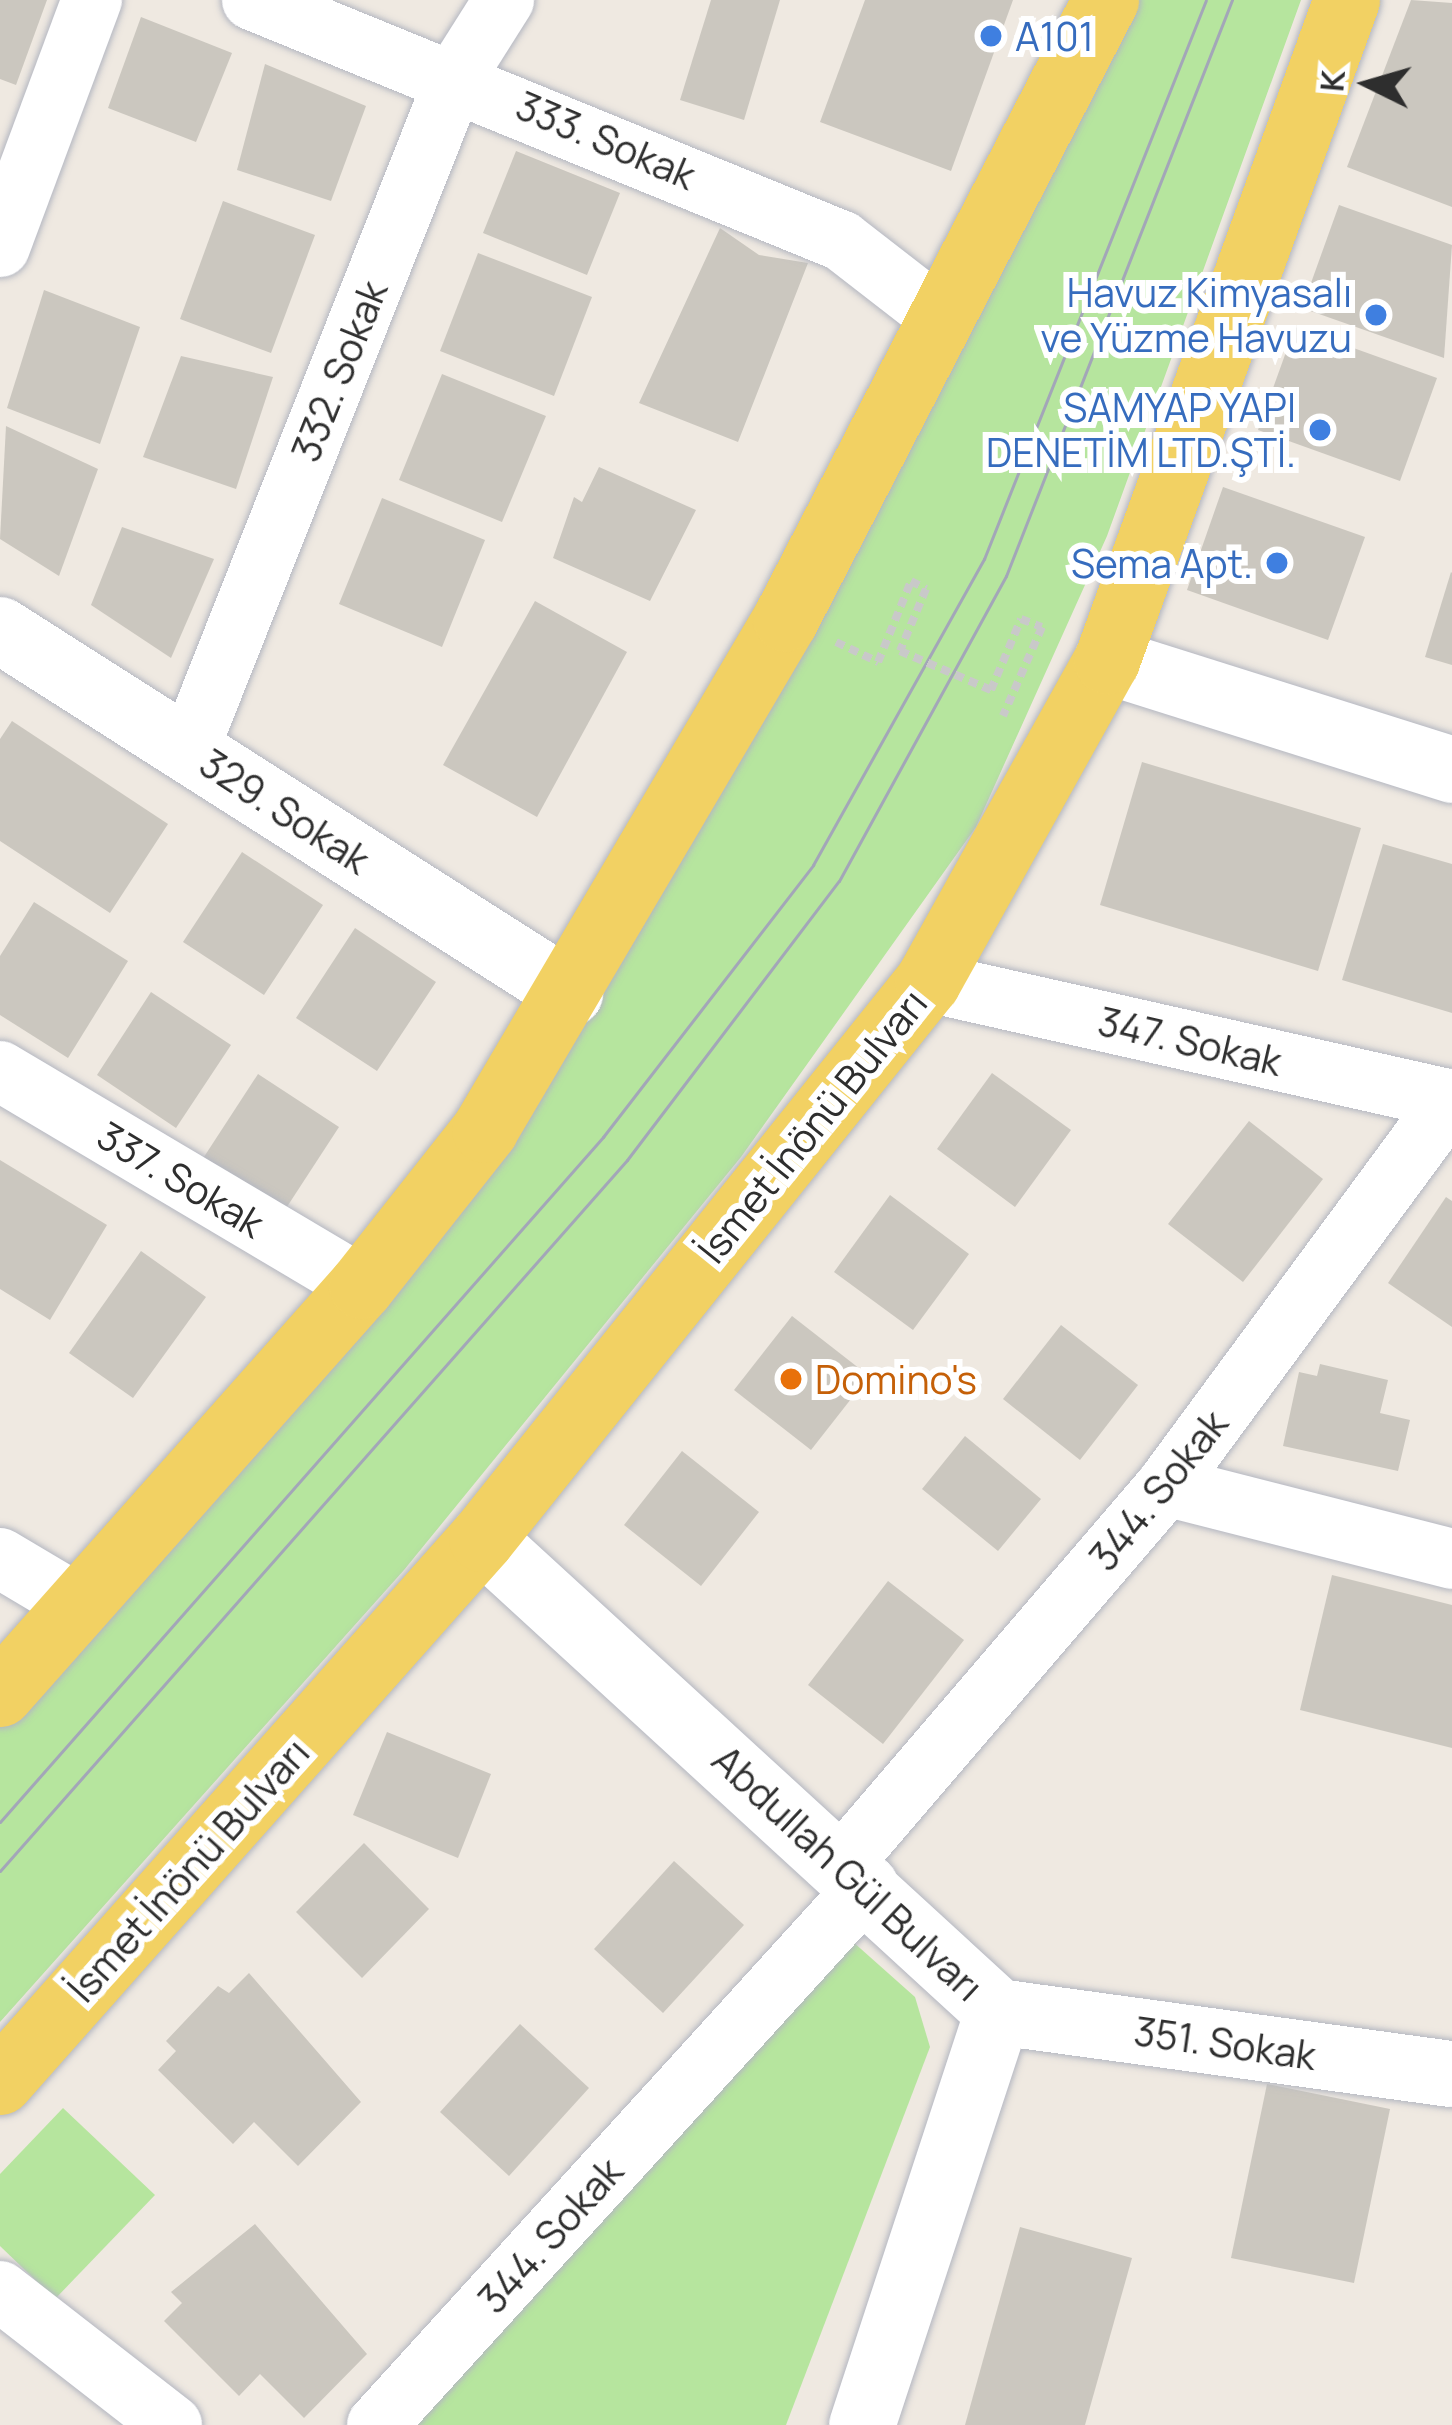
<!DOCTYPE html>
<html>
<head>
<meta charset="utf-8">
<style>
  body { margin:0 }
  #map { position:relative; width:1452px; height:2425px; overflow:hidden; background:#efe9e1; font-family:Manrope,sans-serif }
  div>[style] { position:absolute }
  .green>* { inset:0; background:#b6e59e }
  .building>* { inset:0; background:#cbc7bf }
  .path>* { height:8px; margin-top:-4px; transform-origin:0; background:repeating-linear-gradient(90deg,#c9c9c9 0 9px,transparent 0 15px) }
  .roads { filter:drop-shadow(0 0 3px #b4b7c1) drop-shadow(0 0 3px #b4b7c1) }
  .minor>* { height:60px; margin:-30px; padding:0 30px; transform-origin:30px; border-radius:30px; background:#fff }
  .tertiary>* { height:66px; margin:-33px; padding:0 33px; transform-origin:33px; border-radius:33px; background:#fff }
  .secondary>* { height:66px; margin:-33px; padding:0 33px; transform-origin:33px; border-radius:33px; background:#fff }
  .primary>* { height:66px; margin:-33px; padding:0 33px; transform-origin:33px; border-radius:33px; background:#f2d163 }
  .tram>* { height:3px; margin:-1.5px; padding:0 1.5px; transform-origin:1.5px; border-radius:1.5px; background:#a3a6b8 }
  .path-bridge>* { height:8px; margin-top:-4px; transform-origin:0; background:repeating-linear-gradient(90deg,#c9c9c9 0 9px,transparent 0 15px) }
  .dots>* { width:33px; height:33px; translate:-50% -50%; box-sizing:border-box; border:6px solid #fff; border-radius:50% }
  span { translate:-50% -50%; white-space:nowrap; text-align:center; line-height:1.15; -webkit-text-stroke:12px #fff; paint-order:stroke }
  .shop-label { font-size:39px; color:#366cbe }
  .left { translate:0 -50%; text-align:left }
  .right { translate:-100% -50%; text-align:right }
  .street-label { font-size:39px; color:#2e2e2e }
  .food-label { font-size:39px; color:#c56008 }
  .north { position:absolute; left:1308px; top:24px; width:120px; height:120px; -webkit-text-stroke:9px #fff; paint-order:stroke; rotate:275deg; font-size:33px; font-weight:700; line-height:48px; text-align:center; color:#2e2e2e }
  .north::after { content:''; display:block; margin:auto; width:42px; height:54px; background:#2e2e2e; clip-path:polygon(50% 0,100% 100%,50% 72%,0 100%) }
</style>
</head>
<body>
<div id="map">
  <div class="green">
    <i style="clip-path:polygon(1121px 0,1301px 0,1107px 536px,976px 827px,741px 1157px,404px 1570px,0 2022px,0 1724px,504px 1123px)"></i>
    <i style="clip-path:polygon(843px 1933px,915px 1997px,930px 2047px,786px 2425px,399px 2425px)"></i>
    <i style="clip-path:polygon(63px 2108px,155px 2195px,55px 2299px,0 2246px,0 2174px)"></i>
  </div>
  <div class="building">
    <i style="clip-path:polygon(0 0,47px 0,16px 85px,0 79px)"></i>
    <i style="clip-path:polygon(711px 0,780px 0,744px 120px,680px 100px)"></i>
    <i style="clip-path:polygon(865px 0,1013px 0,951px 171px,820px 122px)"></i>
    <i style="clip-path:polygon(1411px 0,1452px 3px,1452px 207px,1347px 167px)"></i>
    <i style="clip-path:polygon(141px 17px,232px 53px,196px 142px,108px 108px)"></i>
    <i style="clip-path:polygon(265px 64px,366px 106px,331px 201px,237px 170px)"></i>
    <i style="clip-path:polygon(516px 151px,620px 193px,587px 275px,483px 233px)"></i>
    <i style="clip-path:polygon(223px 201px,315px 235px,271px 353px,180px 319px)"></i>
    <i style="clip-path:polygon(1339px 205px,1452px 245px,1444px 358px,1302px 308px)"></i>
    <i style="clip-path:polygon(720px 228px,759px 255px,808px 263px,738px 442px,639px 403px)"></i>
    <i style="clip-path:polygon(478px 253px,592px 297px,554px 396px,440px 351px)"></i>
    <i style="clip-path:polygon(44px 290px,140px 327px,100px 444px,7px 408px)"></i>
    <i style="clip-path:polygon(1295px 327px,1437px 378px,1400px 481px,1258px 430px)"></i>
    <i style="clip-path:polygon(181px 356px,273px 377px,236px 489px,143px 457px)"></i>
    <i style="clip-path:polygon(442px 374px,546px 416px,502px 522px,399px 480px)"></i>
    <i style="clip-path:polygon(6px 426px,98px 469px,59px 576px,0 539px)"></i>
    <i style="clip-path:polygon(599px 467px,696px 510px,650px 601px,553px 558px,574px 497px,582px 502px)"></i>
    <i style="clip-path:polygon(1223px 487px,1365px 537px,1328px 640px,1187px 590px)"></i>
    <i style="clip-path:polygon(382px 498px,485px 540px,442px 647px,339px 604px)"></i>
    <i style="clip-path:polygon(122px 527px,214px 559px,171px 658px,91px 605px)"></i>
    <i style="clip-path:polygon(1451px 572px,1452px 573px,1452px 665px,1425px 657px)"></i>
    <i style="clip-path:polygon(535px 601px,627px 652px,537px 817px,443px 765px)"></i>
    <i style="clip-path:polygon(12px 721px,168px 824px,110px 913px,0 841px,0 739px)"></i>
    <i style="clip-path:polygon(1142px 762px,1361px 828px,1318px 971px,1100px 905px)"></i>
    <i style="clip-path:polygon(1383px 844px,1452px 864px,1452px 1013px,1342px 980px)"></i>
    <i style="clip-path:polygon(242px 852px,323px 905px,264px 995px,183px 942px)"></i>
    <i style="clip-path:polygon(34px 902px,128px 961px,68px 1058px,0 1015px,0 956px)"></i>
    <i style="clip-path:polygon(355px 928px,436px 982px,377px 1071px,296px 1018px)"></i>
    <i style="clip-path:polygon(151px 992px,231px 1045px,176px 1128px,97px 1075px)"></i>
    <i style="clip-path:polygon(992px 1073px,1071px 1130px,1015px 1207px,937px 1149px)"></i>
    <i style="clip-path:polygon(258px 1074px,339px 1127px,281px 1216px,200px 1163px)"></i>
    <i style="clip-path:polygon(1249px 1121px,1323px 1179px,1243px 1282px,1168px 1224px)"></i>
    <i style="clip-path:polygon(0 1160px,107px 1225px,50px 1320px,0 1289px)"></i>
    <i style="clip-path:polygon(890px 1195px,969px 1254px,913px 1330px,834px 1272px)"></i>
    <i style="clip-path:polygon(1446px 1197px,1452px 1201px,1452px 1327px,1388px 1283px)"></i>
    <i style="clip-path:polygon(141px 1251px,206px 1297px,133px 1398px,69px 1353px)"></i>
    <i style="clip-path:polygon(792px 1316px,869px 1376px,811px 1450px,734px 1390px)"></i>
    <i style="clip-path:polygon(1061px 1325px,1138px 1385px,1080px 1460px,1003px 1399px)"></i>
    <i style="clip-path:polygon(1320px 1364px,1388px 1380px,1380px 1413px,1410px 1420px,1398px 1471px,1283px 1446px,1299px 1372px,1317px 1376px)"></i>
    <i style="clip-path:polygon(965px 1436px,1041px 1499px,998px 1551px,922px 1489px)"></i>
    <i style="clip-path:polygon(682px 1451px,759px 1512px,701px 1586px,624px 1525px)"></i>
    <i style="clip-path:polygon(1332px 1575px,1452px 1605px,1452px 1748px,1300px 1710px)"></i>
    <i style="clip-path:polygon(888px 1581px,964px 1640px,883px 1744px,808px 1685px)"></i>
    <i style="clip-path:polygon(387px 1732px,491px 1774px,458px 1858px,353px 1815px)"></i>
    <i style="clip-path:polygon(364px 1843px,429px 1909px,362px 1978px,296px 1912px)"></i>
    <i style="clip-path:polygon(674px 1861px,744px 1925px,663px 2013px,594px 1949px)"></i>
    <i style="clip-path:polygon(249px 1973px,361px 2102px,298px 2166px,254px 2122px,233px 2144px,158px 2070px,176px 2051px,166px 2041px,218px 1986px,229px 1993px)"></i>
    <i style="clip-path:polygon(520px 2024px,589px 2088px,509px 2176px,440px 2112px)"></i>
    <i style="clip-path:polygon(1267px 2084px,1390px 2109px,1354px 2283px,1231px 2258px)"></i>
    <i style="clip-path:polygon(255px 2224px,367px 2354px,304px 2418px,260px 2374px,239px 2396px,164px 2321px,182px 2303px,171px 2292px)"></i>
    <i style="clip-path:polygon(1020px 2227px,1132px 2258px,1085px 2425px,965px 2425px)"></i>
  </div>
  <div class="path">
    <i style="left:836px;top:642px;width:47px;rotate:25.5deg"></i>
    <i style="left:878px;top:662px;width:87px;rotate:-67.8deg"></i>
    <i style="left:911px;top:581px;width:17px;rotate:28deg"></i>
    <i style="left:926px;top:589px;width:67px;rotate:112.8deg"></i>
    <i style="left:991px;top:690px;width:77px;rotate:-67.1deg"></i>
    <i style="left:1021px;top:619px;width:22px;rotate:21deg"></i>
    <i style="left:1042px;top:627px;width:97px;rotate:113.7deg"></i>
  </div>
  <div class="roads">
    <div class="minor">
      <i style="left:252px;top:0;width:637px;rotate:22.22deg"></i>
      <i style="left:842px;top:241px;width:124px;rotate:37.8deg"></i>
      <i style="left:0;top:247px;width:264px;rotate:-69.6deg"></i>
      <i style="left:189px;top:749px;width:724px;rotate:-68.36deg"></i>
      <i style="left:456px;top:76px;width:90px;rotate:-57.7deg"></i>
      <i style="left:928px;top:982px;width:537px;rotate:12.69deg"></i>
      <i style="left:0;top:1071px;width:421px;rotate:30.7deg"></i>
      <i style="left:1166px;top:1486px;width:295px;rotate:14.3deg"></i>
      <i style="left:0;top:1558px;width:92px;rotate:30.7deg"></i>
      <i style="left:843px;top:1863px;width:496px;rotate:-49.4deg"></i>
      <i style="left:1166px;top:1486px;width:481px;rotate:-53.6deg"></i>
      <i style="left:0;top:2291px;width:218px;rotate:37.9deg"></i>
      <i style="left:377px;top:2425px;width:730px;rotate:-47.72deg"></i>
    </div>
    <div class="tertiary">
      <i style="left:0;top:630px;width:676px;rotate:32.49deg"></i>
      <i style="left:1107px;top:661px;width:362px;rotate:17.5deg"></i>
      <i style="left:998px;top:2012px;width:458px;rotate:7.8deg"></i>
    </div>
    <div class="secondary">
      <i style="left:482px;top:1539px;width:700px;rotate:42.51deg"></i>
      <i style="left:998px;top:2012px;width:435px;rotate:108.2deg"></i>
    </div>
    <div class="primary">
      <i style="left:0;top:1694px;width:545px;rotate:-48.42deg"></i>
      <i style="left:362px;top:1286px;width:199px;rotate:-51.7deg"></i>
      <i style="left:485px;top:1130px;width:593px;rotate:-59.5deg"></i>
      <i style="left:786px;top:619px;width:697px;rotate:-62.66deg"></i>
      <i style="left:0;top:2082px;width:726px;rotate:-48.41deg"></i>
      <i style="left:482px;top:1539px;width:714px;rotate:-51.32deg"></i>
      <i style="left:928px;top:982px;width:368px;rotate:-60.9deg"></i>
      <i style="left:1107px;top:661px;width:703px;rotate:-70.04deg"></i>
    </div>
  </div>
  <div class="tram">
    <i style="left:0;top:1822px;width:913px;rotate:-48.64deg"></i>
    <i style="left:603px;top:1137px;width:344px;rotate:-52.3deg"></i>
    <i style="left:813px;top:865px;width:351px;rotate:-60.8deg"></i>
    <i style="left:984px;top:559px;width:601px;rotate:-68.34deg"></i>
    <i style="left:0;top:1871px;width:948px;rotate:-48.59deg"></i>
    <i style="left:627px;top:1160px;width:350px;rotate:-52.8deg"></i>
    <i style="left:839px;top:881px;width:348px;rotate:-61.3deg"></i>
    <i style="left:1006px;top:576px;width:619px;rotate:-68.58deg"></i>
  </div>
  <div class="path-bridge">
    <i style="left:900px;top:651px;width:99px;rotate:23.2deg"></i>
  </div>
  <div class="dots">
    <i style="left:991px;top:36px;background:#3f7fe0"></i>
    <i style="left:1376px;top:315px;background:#3f7fe0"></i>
    <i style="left:1320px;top:430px;background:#3f7fe0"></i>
    <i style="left:1277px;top:563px;background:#3f7fe0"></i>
    <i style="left:791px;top:1379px;background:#e8710a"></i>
  </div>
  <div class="shop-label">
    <span class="left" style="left:1015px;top:36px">A101</span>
    <span class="right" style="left:1352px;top:315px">Havuz Kimyasalı<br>ve Yüzme Havuzu</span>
    <span class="right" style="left:1296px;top:430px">SAMYAP YAPI<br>DENETİM LTD.ŞTİ.</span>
    <span class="right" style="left:1253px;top:563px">Sema Apt.</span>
  </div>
  <div class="street-label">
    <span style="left:606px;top:140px;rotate:23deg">333. Sokak</span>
    <span style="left:339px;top:371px;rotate:-68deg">332. Sokak</span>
    <span style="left:285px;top:811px;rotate:33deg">329. Sokak</span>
    <span style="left:1190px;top:1041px;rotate:13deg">347. Sokak</span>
    <span style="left:812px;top:1126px;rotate:-51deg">İsmet İnönü Bulvarı</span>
    <span style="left:181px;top:1179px;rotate:31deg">337. Sokak</span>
    <span style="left:1158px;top:1490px;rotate:-51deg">344. Sokak</span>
    <span style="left:188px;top:1870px;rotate:-48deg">İsmet İnönü Bulvarı</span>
    <span style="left:848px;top:1873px;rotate:43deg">Abdullah Gül Bulvarı</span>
    <span style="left:1225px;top:2043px;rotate:8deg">351. Sokak</span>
    <span style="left:550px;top:2235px;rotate:-48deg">344. Sokak</span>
  </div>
  <div class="food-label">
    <span class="left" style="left:815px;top:1379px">Domino's</span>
  </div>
  <div class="north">K</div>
</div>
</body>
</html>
